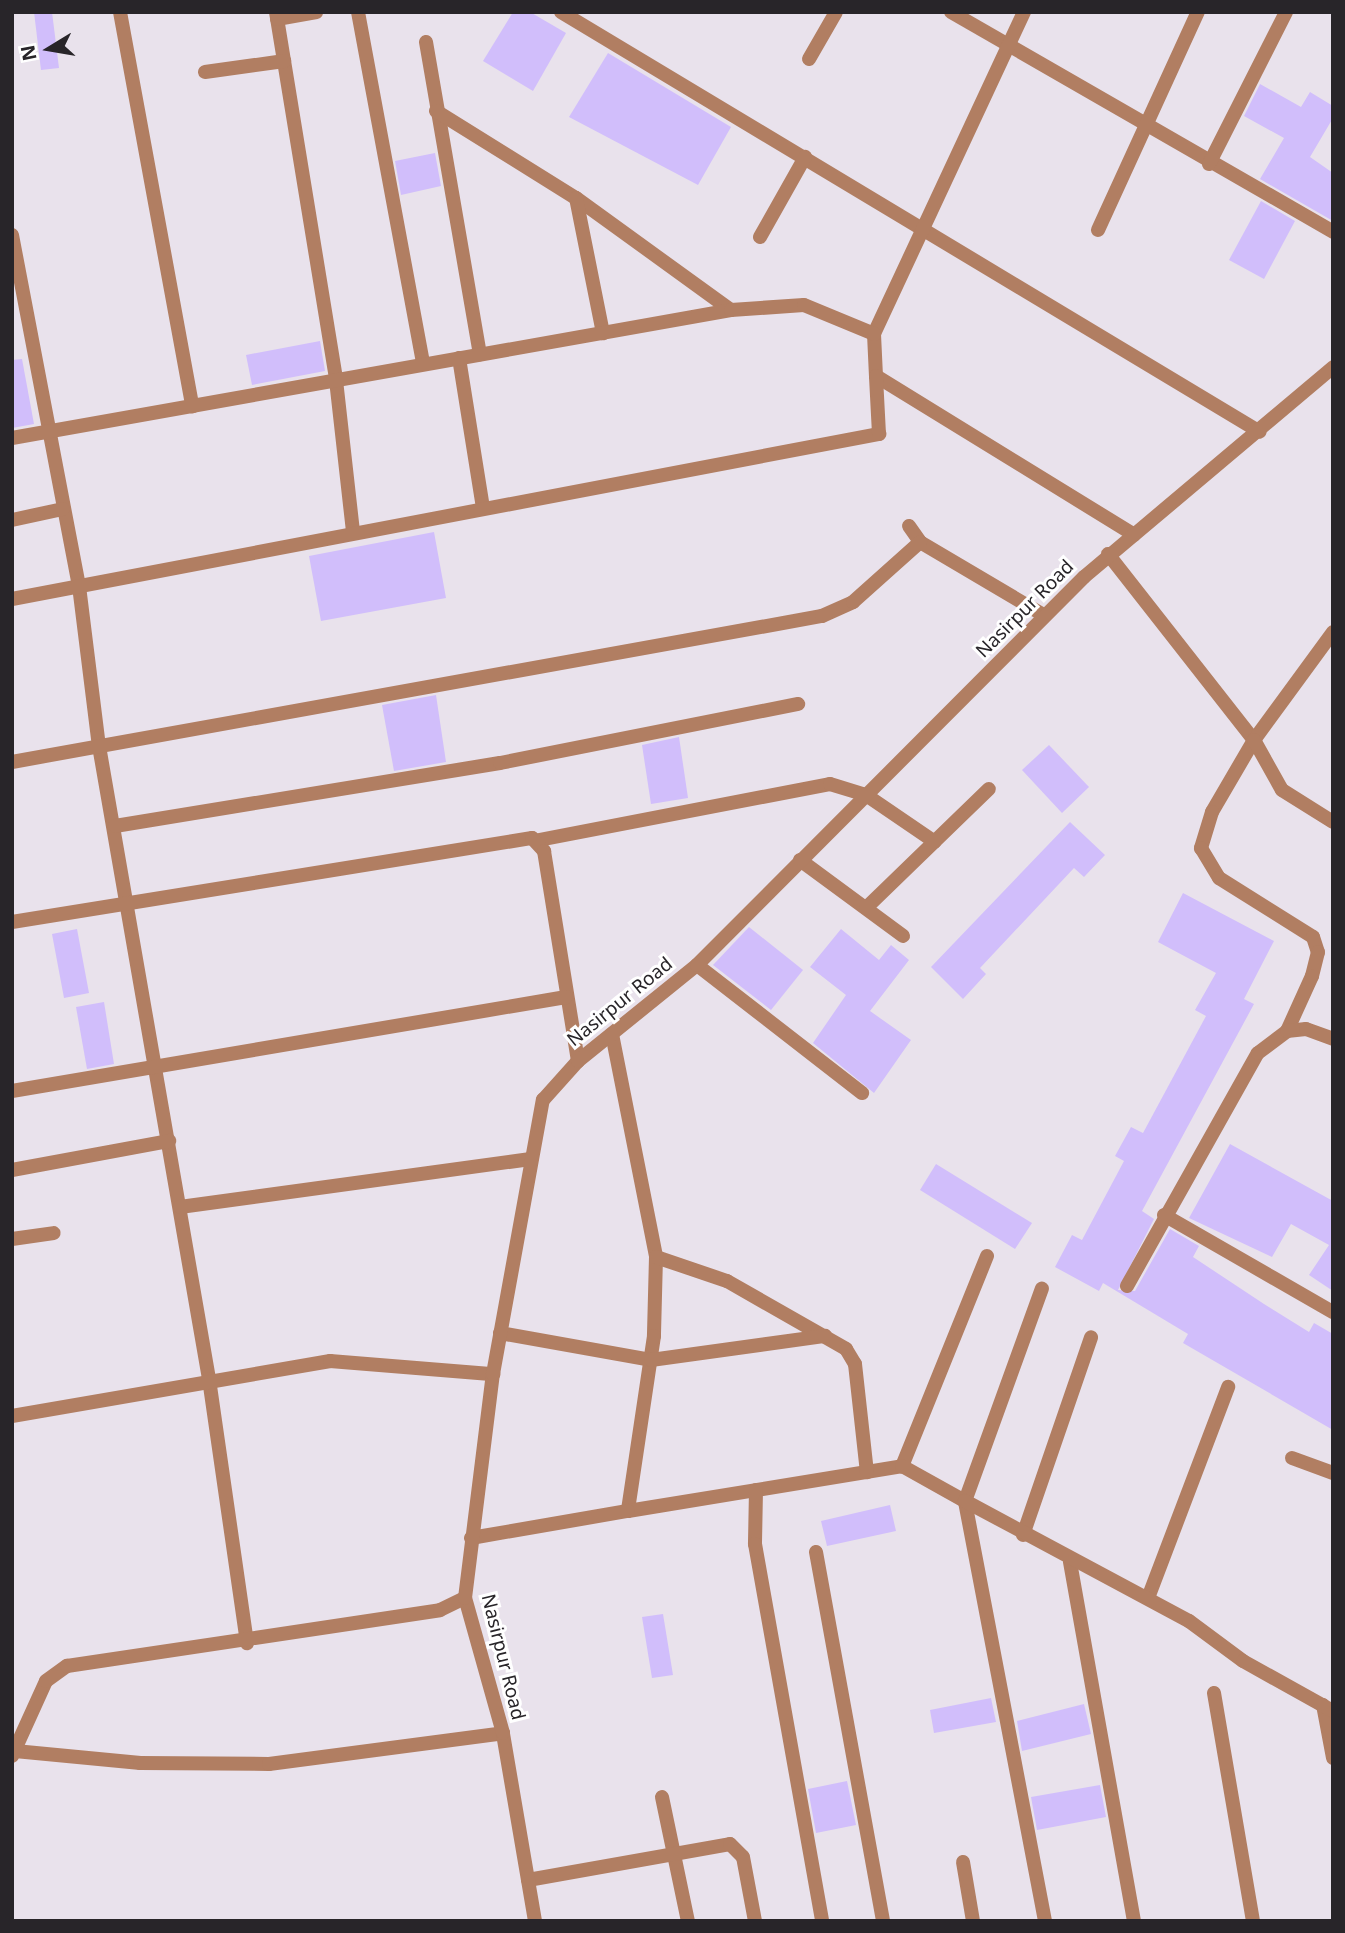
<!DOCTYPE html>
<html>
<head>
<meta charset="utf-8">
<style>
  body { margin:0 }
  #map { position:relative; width:1345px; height:1933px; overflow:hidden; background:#e9e2ec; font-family:"Noto Sans",sans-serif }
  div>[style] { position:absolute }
  .building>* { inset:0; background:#d1befb }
  .street>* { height:14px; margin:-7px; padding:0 7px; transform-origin:7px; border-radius:7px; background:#b17e62 }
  span { translate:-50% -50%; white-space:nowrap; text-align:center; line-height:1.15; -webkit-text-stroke:6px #fff; paint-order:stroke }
  .street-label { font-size:19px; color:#282529 }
  .frame { position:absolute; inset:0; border:14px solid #282529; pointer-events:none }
  .north { position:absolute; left:14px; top:14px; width:70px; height:70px; -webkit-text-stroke:5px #fff; paint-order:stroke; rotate:259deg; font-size:19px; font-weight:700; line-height:28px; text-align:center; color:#282529 }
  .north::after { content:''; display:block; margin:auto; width:24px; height:32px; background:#282529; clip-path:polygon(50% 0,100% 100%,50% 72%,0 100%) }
</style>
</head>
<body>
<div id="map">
  <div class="building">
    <i style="clip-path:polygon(34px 12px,52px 12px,59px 68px,41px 70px)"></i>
    <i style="clip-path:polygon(513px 12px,530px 12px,566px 33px,533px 91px,483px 61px)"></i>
    <i style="clip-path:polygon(608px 53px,731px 127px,698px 185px,569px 117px)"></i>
    <i style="clip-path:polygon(1260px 84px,1301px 107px,1310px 92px,1333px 106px,1333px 118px,1310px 157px,1333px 173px,1333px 221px,1260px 179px,1284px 138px,1244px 116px)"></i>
    <i style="clip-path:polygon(435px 153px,441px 186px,401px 195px,395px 161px)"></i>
    <i style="clip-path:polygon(1261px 201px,1295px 221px,1264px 279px,1229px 260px)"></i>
    <i style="clip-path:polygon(320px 341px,325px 371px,252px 385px,246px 355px)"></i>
    <i style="clip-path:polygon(22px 359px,34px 424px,12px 428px,12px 360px)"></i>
    <i style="clip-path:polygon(434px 532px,446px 598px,321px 621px,309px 556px)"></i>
    <i style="clip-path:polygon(436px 695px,446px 762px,394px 771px,382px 705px)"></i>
    <i style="clip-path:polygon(679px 737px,688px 798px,651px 804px,642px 745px)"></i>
    <i style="clip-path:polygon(1049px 745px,1089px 787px,1062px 813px,1022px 770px)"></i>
    <i style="clip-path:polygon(1070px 822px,1105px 855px,1084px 877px,1074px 868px,980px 968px,986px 974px,963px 999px,931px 967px)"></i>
    <i style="clip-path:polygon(1183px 893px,1274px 941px,1244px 999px,1254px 1004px,1142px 1211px,1154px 1219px,1118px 1290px,1135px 1291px,1170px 1229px,1199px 1246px,1193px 1257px,1264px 1304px,1309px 1332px,1314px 1323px,1333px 1334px,1333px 1430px,1183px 1343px,1188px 1334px,1103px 1283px,1099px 1291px,1055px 1267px,1072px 1235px,1082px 1240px,1124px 1161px,1115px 1156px,1131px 1127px,1143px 1133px,1206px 1016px,1195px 1010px,1216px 973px,1158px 942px)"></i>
    <i style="clip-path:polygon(749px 927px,803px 970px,771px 1010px,713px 965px)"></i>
    <i style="clip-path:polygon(77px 929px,89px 993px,64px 998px,52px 934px)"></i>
    <i style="clip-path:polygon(841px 929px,879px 960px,891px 945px,909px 960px,870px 1011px,911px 1040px,874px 1093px,813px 1043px,846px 995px,810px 967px)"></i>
    <i style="clip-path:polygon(104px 1002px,114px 1064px,87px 1069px,76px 1007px)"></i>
    <i style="clip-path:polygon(1230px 1144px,1333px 1201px,1333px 1291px,1309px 1275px,1329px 1245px,1291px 1224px,1272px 1257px,1189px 1218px)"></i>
    <i style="clip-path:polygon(936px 1164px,1032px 1223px,1015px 1249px,920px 1190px)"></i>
    <i style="clip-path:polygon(890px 1505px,896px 1531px,827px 1546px,821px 1521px)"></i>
    <i style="clip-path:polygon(663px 1614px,673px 1675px,652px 1678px,642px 1617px)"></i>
    <i style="clip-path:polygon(991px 1698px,996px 1722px,934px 1733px,930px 1710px)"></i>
    <i style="clip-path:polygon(1084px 1704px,1091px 1734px,1022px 1751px,1017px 1721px)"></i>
    <i style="clip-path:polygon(847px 1781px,856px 1825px,816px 1833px,808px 1789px)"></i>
    <i style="clip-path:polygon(1100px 1785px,1106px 1817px,1037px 1830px,1031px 1797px)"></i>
  </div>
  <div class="street">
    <i style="left:120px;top:12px;width:401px;rotate:79.6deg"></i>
    <i style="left:276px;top:12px;width:373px;rotate:80.7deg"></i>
    <i style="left:336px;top:380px;width:153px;rotate:83.6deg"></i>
    <i style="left:358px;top:12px;width:358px;rotate:79.5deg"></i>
    <i style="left:561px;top:12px;width:815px;rotate:31deg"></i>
    <i style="left:951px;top:12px;width:441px;rotate:29.9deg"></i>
    <i style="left:1024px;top:12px;width:355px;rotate:115deg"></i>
    <i style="left:874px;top:334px;width:42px;rotate:87.3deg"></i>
    <i style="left:876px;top:376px;width:303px;rotate:31.6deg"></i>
    <i style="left:277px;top:19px;width:40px;rotate:-10deg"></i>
    <i style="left:426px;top:42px;width:317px;rotate:80.2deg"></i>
    <i style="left:809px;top:59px;width:54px;rotate:-60.1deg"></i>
    <i style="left:205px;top:72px;width:80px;rotate:-7.9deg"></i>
    <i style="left:436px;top:111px;width:165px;rotate:31.9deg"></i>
    <i style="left:576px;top:198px;width:191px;rotate:35.9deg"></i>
    <i style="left:1209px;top:164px;width:170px;rotate:-63.1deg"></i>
    <i style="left:576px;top:198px;width:138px;rotate:78.7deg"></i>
    <i style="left:1098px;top:230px;width:240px;rotate:-65.4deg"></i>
    <i style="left:12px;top:235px;width:357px;rotate:79.2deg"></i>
    <i style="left:79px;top:586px;width:161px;rotate:82.9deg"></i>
    <i style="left:99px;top:746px;width:642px;rotate:80.14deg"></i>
    <i style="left:209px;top:1379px;width:267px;rotate:81.8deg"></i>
    <i style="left:760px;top:237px;width:92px;rotate:-60.6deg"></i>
    <i style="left:459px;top:358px;width:152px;rotate:80.9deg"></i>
    <i style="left:12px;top:438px;width:730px;rotate:-10.09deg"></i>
    <i style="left:731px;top:310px;width:73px;rotate:-3.9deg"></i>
    <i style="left:804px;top:305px;width:76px;rotate:22.5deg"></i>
    <i style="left:12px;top:520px;width:52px;rotate:-12.2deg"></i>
    <i style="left:909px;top:526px;width:19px;rotate:55deg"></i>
    <i style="left:920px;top:542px;width:145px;rotate:30.6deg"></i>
    <i style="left:1108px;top:554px;width:236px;rotate:51.9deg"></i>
    <i style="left:1254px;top:740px;width:134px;rotate:-53.8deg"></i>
    <i style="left:12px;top:599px;width:883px;rotate:-10.78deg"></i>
    <i style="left:879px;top:434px;width:58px;rotate:-93deg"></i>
    <i style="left:1254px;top:740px;width:83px;rotate:120.3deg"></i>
    <i style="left:1212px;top:812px;width:38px;rotate:107deg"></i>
    <i style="left:1201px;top:848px;width:35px;rotate:59deg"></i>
    <i style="left:1219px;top:878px;width:111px;rotate:32.1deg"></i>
    <i style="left:1313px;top:937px;width:16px;rotate:72deg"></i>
    <i style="left:1318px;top:952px;width:25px;rotate:104deg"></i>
    <i style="left:1312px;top:976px;width:60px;rotate:114.4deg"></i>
    <i style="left:1254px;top:740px;width:57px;rotate:60.8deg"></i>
    <i style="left:1282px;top:790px;width:60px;rotate:32.1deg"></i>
    <i style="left:12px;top:762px;width:823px;rotate:-10.22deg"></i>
    <i style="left:822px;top:616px;width:34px;rotate:-24deg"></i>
    <i style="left:853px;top:602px;width:90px;rotate:-41.8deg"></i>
    <i style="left:115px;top:826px;width:390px;rotate:-9.3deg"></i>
    <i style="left:500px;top:763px;width:304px;rotate:-11.2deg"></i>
    <i style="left:539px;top:840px;width:296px;rotate:-10.9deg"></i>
    <i style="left:830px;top:784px;width:38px;rotate:17deg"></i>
    <i style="left:866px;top:795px;width:83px;rotate:34.3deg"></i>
    <i style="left:800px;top:860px;width:128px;rotate:36.4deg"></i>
    <i style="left:866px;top:908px;width:171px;rotate:-44.1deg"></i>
    <i style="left:12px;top:922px;width:527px;rotate:-9.18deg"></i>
    <i style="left:532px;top:838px;width:18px;rotate:47deg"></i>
    <i style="left:544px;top:851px;width:213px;rotate:80.8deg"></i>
    <i style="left:697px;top:965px;width:209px;rotate:37.8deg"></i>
    <i style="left:612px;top:1034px;width:227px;rotate:78.8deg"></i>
    <i style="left:656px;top:1257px;width:79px;rotate:91.5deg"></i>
    <i style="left:654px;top:1336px;width:177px;rotate:98.5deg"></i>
    <i style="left:628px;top:1511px;width:278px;rotate:-9.3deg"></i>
    <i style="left:12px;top:1091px;width:562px;rotate:-9.63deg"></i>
    <i style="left:12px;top:1170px;width:160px;rotate:-10.5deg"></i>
    <i style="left:180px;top:1207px;width:352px;rotate:-7.8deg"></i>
    <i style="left:1164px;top:1215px;width:195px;rotate:29.9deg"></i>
    <i style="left:12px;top:1239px;width:42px;rotate:-8.1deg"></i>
    <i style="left:987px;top:1256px;width:227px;rotate:112deg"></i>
    <i style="left:902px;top:1466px;width:72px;rotate:29.1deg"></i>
    <i style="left:965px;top:1501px;width:226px;rotate:-70.1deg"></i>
    <i style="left:656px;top:1257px;width:75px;rotate:18.7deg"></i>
    <i style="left:727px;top:1281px;width:137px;rotate:29.7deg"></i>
    <i style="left:846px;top:1349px;width:17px;rotate:59deg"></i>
    <i style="left:855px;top:1364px;width:109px;rotate:83.7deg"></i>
    <i style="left:1127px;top:1286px;width:267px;rotate:-60.7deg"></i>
    <i style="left:1258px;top:1053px;width:36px;rotate:-37deg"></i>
    <i style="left:1287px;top:1031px;width:19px;rotate:-6deg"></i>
    <i style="left:1306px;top:1029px;width:29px;rotate:20deg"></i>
    <i style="left:500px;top:1333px;width:153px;rotate:10.1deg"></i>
    <i style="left:651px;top:1360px;width:176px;rotate:-7.9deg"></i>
    <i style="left:12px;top:1416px;width:323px;rotate:-9.8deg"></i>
    <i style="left:330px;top:1361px;width:164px;rotate:4.6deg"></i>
    <i style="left:1292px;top:1458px;width:44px;rotate:20.1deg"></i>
    <i style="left:756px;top:1490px;width:54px;rotate:91.1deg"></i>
    <i style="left:755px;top:1544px;width:383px;rotate:79.9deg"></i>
    <i style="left:1023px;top:1535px;width:209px;rotate:-71deg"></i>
    <i style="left:471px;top:1538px;width:159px;rotate:-9.8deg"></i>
    <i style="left:816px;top:1552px;width:375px;rotate:79.7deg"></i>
    <i style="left:1070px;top:1562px;width:365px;rotate:79.9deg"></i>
    <i style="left:1148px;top:1598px;width:226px;rotate:-69.2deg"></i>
    <i style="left:1214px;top:1693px;width:231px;rotate:80.3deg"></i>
    <i style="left:1323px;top:1705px;width:54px;rotate:79.3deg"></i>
    <i style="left:15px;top:1751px;width:126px;rotate:5.5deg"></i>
    <i style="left:140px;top:1763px;width:129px;rotate:0.4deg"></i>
    <i style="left:269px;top:1764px;width:236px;rotate:-7.5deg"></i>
    <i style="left:12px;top:1756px;width:82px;rotate:-65.6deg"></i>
    <i style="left:46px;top:1681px;width:26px;rotate:-36deg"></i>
    <i style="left:67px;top:1666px;width:377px;rotate:-8.5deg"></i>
    <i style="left:440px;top:1610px;width:28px;rotate:-26deg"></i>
    <i style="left:662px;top:1797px;width:127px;rotate:78.2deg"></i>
    <i style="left:963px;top:1862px;width:60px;rotate:80.4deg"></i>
    <i style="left:528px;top:1880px;width:205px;rotate:-10.1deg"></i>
    <i style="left:730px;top:1844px;width:18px;rotate:45deg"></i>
    <i style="left:743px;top:1857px;width:65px;rotate:79.4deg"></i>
    <i style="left:535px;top:1921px;width:191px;rotate:-99.7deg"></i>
    <i style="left:503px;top:1733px;width:140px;rotate:-105.7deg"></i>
    <i style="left:465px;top:1598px;width:226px;rotate:-82.9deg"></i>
    <i style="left:493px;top:1374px;width:279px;rotate:-79.7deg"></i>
    <i style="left:543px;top:1100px;width:52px;rotate:-48.1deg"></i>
    <i style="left:578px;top:1061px;width:153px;rotate:-38.9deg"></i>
    <i style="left:697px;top:965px;width:548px;rotate:-45.07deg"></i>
    <i style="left:1084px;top:577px;width:326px;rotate:-40.1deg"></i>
    <i style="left:1045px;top:1921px;width:428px;rotate:-100.8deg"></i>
    <i style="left:965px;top:1501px;width:254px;rotate:28.2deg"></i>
    <i style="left:1189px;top:1621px;width:67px;rotate:36.5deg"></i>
    <i style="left:1243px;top:1661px;width:103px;rotate:29.1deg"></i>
  </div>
  <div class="street-label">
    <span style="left:1025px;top:609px;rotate:-45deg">Nasirpur Road</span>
    <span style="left:620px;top:1002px;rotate:-39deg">Nasirpur Road</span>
    <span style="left:503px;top:1657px;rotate:76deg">Nasirpur Road</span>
  </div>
  <div class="frame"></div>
  <div class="north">N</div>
</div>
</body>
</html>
